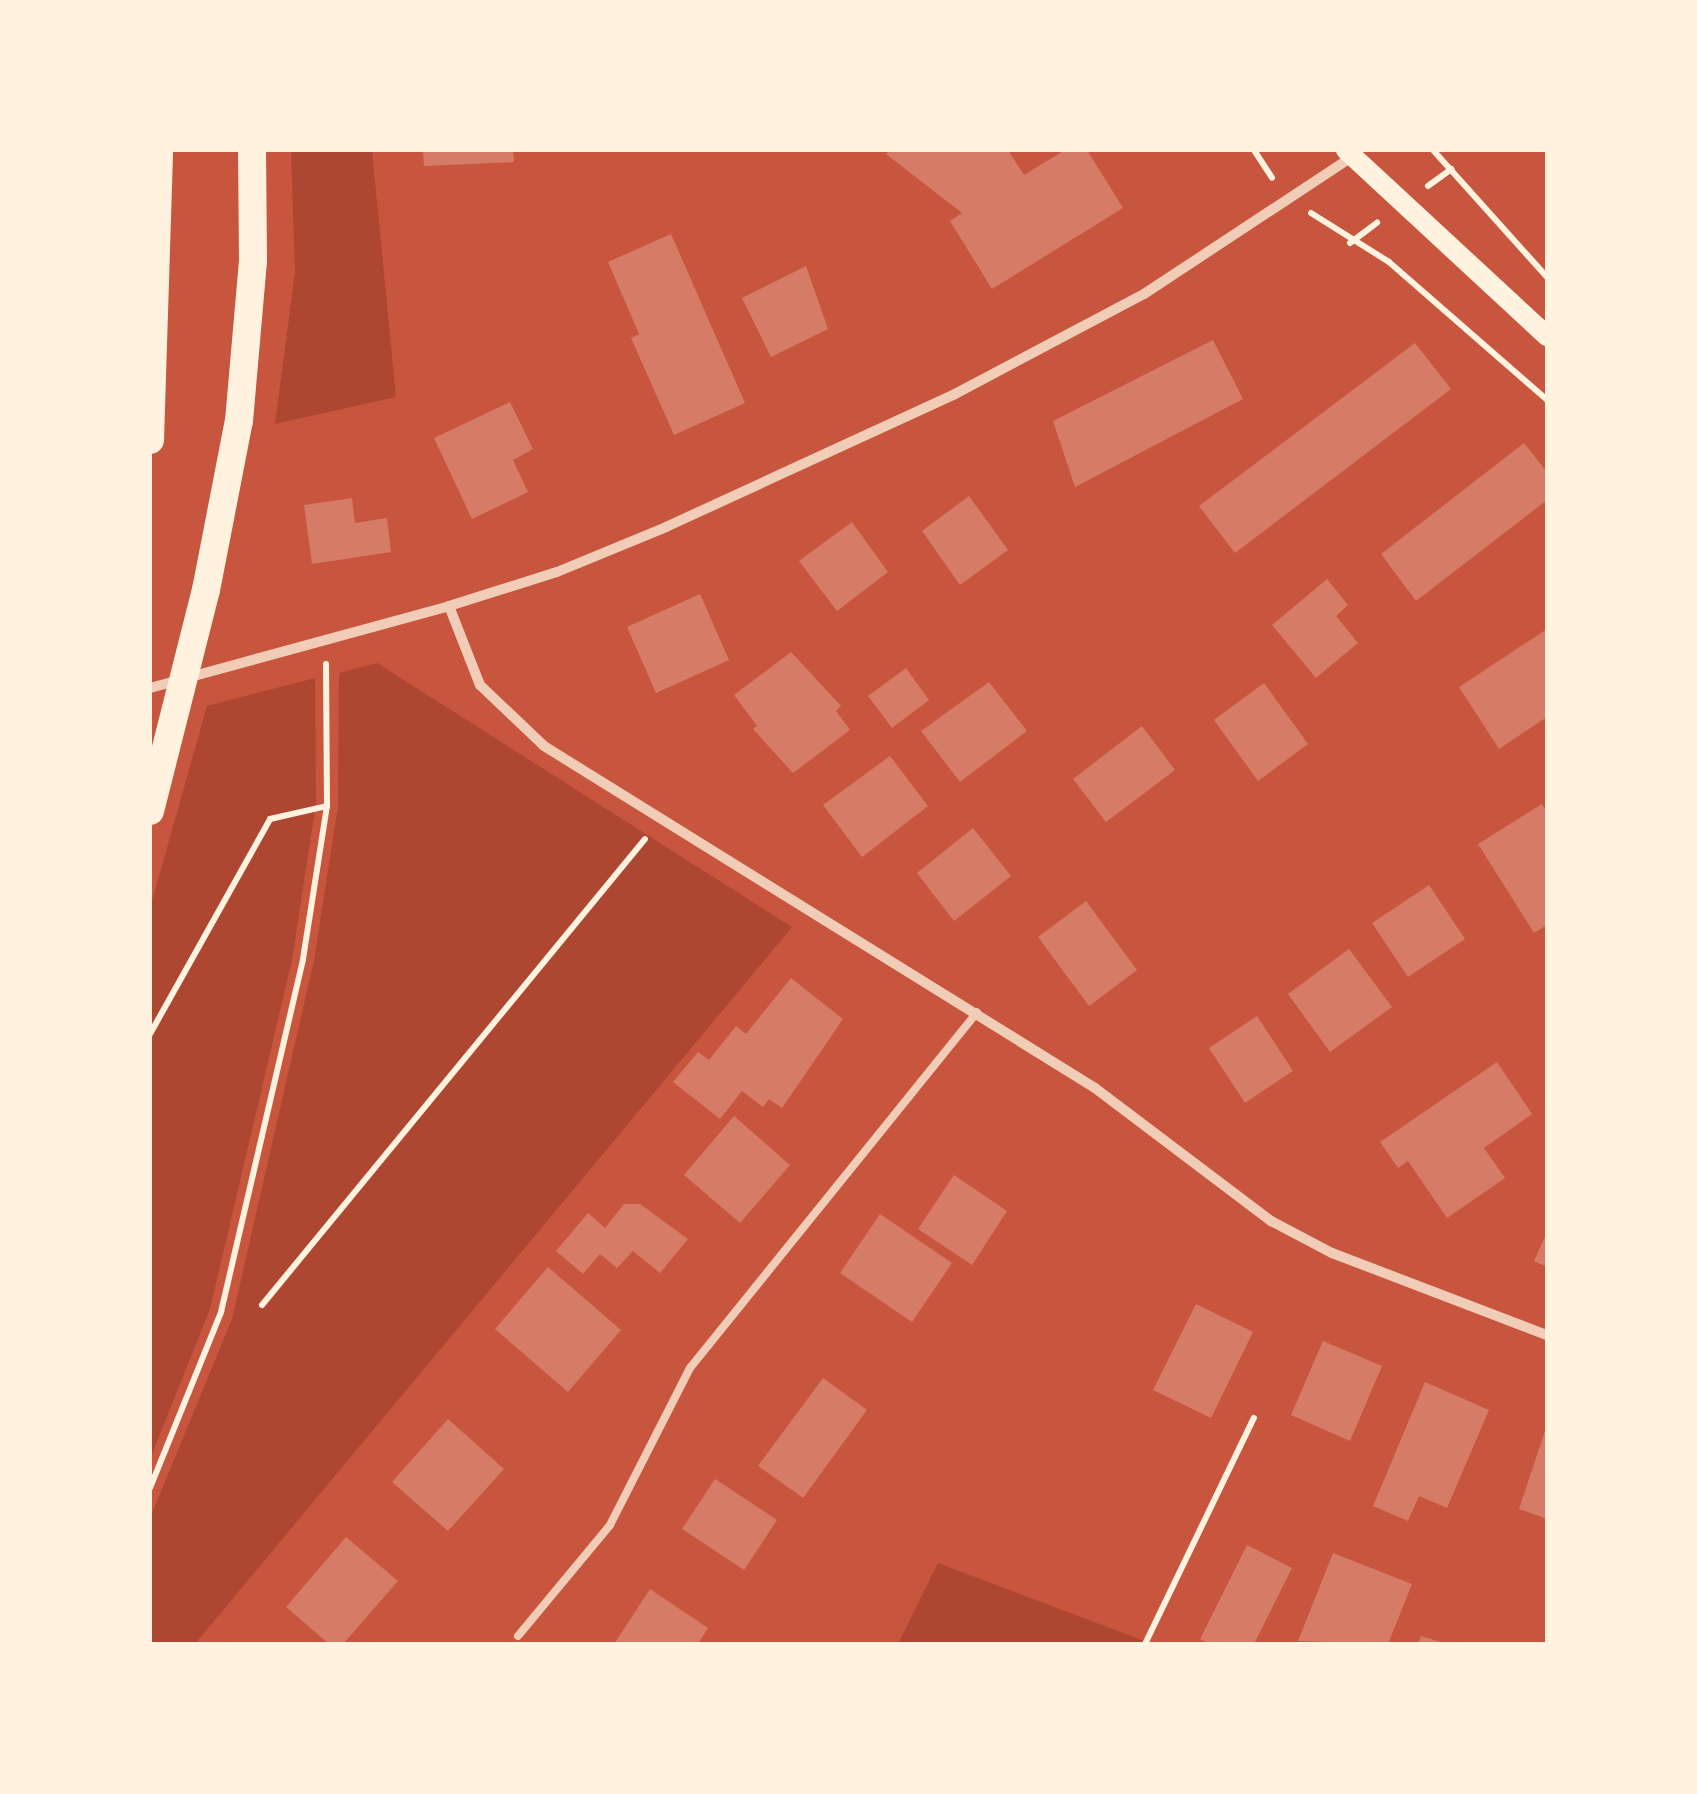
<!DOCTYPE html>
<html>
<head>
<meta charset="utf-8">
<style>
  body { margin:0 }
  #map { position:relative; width:1697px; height:1794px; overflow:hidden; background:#c8553d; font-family:"Asap Condensed",sans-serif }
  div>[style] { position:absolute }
  .green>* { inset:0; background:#ae4732 }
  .building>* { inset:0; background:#d67c66 }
  .path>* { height:6px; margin:-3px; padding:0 3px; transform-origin:3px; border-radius:3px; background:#fff3e0 }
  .service>* { height:8px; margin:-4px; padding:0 4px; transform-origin:4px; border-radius:4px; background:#f1ccb7 }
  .minor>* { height:10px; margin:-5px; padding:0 5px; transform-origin:5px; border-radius:5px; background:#f1ccb7 }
  .secondary>* { height:20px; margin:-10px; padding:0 10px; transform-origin:10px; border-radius:10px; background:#fff3e0 }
  .trunk>* { height:28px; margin:-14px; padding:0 14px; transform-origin:14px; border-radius:14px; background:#fff3e0 }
  span { translate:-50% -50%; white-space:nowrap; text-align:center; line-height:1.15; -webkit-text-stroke:10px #fff3e0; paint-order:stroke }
  .frame { position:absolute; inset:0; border:152px solid #fff3e0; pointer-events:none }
</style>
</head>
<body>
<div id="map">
  <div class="green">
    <i style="clip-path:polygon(291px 150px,372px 150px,396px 397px,275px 424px,295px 272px)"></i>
    <i style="clip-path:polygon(377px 663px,792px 927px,195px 1644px,150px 1644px,150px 1518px,232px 1319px,314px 960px,338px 806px,339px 673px)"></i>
    <i style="clip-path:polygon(315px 678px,316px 803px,292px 960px,210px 1309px,150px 1459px,150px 908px,207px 706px)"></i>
    <i style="clip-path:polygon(938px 1563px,1152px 1644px,898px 1644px)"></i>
  </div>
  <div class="building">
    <i style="clip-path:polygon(423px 150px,513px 150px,514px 162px,424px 166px)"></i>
    <i style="clip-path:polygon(890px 150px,1008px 150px,1024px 175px,1065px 150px,1087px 150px,1123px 208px,992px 289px,950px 221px,962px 213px,886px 154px)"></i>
    <i style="clip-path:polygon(671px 234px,745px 403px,674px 435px,631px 338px,639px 334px,608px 262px)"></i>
    <i style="clip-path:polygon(806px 266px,828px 329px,771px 357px,742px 298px)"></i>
    <i style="clip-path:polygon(1213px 340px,1243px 399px,1075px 487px,1053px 421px)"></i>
    <i style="clip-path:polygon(1415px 343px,1451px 389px,1235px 553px,1199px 506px)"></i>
    <i style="clip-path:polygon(510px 402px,533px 449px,513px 460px,528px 492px,472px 519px,434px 438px)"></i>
    <i style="clip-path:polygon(1524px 443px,1547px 472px,1547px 500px,1416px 601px,1381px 554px)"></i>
    <i style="clip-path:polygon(969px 496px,1008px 550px,960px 585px,922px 531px)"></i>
    <i style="clip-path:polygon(352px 498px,355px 523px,387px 518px,391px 552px,312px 564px,304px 505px)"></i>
    <i style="clip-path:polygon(852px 522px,888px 572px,837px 611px,799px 561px)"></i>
    <i style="clip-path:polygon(1327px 579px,1348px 605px,1336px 616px,1358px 643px,1316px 678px,1272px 625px)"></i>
    <i style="clip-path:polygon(700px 594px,729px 660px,656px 693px,627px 627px)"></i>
    <i style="clip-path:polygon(1547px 629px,1547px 717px,1499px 749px,1459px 687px)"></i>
    <i style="clip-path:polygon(791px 652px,841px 706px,836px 711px,850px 730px,793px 773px,753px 729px,757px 726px,734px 695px)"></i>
    <i style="clip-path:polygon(906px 668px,929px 700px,892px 728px,868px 696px)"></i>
    <i style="clip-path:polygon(989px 682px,1027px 731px,960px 782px,921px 731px)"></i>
    <i style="clip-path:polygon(1264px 683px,1308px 744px,1258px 781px,1214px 720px)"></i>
    <i style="clip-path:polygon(1142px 726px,1175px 770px,1106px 822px,1073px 779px)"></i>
    <i style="clip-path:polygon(890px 756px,928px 806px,862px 857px,823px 805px)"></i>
    <i style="clip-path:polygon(1542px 804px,1547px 813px,1547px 925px,1534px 933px,1478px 844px)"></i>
    <i style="clip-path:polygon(973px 828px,1011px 876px,954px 921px,917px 873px)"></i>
    <i style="clip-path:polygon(1429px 885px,1465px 939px,1408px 977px,1372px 923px)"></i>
    <i style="clip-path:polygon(1086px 901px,1137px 970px,1089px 1006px,1038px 937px)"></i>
    <i style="clip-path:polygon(1349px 949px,1392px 1007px,1330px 1052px,1288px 994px)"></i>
    <i style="clip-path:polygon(791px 978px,843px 1019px,782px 1108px,769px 1099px,763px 1107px,742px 1091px,720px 1119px,673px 1082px,698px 1052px,709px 1060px,736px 1026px,746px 1034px)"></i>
    <i style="clip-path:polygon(1257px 1016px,1293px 1071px,1245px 1103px,1209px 1048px)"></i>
    <i style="clip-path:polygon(1497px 1062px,1532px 1114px,1484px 1148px,1505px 1178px,1447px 1218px,1408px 1161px,1398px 1168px,1380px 1142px)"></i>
    <i style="clip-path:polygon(734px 1116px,790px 1165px,740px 1223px,684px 1175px)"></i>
    <i style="clip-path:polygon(954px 1175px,1007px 1211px,972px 1265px,918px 1229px)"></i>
    <i style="clip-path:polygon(624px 1204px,640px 1204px,688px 1239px,660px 1273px,633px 1251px,617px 1268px,600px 1254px,583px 1274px,556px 1251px,588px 1213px,605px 1228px)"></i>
    <i style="clip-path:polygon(880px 1214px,952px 1263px,912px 1322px,840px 1273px)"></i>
    <i style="clip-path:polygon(1547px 1232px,1547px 1267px,1534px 1261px)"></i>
    <i style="clip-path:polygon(548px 1267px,621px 1330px,568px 1392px,495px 1329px)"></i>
    <i style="clip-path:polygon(1196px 1304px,1253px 1332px,1211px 1418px,1153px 1390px)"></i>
    <i style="clip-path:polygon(1323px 1341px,1382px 1366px,1350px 1441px,1291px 1415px)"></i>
    <i style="clip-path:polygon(823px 1378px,867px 1410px,803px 1498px,758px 1466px)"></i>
    <i style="clip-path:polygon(1425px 1382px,1489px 1410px,1447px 1508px,1419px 1496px,1408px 1521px,1373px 1506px)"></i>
    <i style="clip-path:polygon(448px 1419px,504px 1469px,448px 1531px,392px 1482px)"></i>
    <i style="clip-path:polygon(1546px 1428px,1547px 1428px,1547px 1519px,1519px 1509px)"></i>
    <i style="clip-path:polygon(715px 1479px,777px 1520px,744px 1570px,682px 1529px)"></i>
    <i style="clip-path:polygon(346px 1537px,398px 1581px,343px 1644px,329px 1644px,286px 1607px)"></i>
    <i style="clip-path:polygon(1247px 1545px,1292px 1568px,1254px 1644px,1209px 1644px,1200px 1639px)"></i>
    <i style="clip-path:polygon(1333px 1553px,1412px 1584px,1388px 1644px,1298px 1641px)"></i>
    <i style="clip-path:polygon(650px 1589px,708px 1628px,698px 1644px,614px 1644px)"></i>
    <i style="clip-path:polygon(1421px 1636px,1444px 1643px,1444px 1644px,1418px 1644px)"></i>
  </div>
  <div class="path">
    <i style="left:1254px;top:150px;width:33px;rotate:57deg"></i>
    <i style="left:1433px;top:150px;width:171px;rotate:48.1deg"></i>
    <i style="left:1428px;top:186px;width:29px;rotate:-36deg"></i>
    <i style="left:1311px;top:213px;width:92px;rotate:32.1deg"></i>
    <i style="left:1389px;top:262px;width:210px;rotate:41.1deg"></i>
    <i style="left:1350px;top:243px;width:34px;rotate:-37deg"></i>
    <i style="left:150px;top:1034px;width:246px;rotate:-60.8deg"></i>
    <i style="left:270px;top:819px;width:58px;rotate:-12.8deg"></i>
    <i style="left:262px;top:1305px;width:603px;rotate:-50.58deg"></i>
    <i style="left:150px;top:1488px;width:190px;rotate:-68deg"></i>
    <i style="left:221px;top:1312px;width:362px;rotate:-76.9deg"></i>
    <i style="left:303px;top:959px;width:155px;rotate:-81.1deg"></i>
    <i style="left:327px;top:806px;width:142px;rotate:-90.4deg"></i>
    <i style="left:1145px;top:1644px;width:251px;rotate:-64.3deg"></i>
  </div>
  <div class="service">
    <i style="left:518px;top:1636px;width:144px;rotate:-50.3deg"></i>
    <i style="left:610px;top:1525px;width:176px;rotate:-63deg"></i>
    <i style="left:690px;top:1368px;width:457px;rotate:-51.1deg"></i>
  </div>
  <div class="minor">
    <i style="left:449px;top:606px;width:85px;rotate:68.6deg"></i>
    <i style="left:480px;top:685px;width:88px;rotate:43.6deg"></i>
    <i style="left:544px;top:746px;width:649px;rotate:31.83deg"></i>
    <i style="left:1095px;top:1088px;width:221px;rotate:37.1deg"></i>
    <i style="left:1271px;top:1221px;width:69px;rotate:27.7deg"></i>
    <i style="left:1332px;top:1253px;width:230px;rotate:20.9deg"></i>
    <i style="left:150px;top:688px;width:310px;rotate:-15.3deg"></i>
    <i style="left:449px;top:606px;width:113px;rotate:-17.5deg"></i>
    <i style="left:557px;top:572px;width:118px;rotate:-22.4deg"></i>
    <i style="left:666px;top:527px;width:318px;rotate:-24.7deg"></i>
    <i style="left:955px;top:394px;width:214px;rotate:-27.9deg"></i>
    <i style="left:1144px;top:294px;width:249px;rotate:-33.4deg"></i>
  </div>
  <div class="secondary">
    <i style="left:1346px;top:150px;width:274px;rotate:42.8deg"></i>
  </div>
  <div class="trunk">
    <i style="left:150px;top:440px;width:290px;rotate:-88.2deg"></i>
    <i style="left:150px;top:811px;width:228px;rotate:-75.8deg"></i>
    <i style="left:206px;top:590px;width:172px;rotate:-79deg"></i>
    <i style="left:239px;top:421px;width:161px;rotate:-85deg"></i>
    <i style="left:253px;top:261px;width:111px;rotate:-90.5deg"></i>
  </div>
  <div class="frame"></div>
</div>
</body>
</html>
